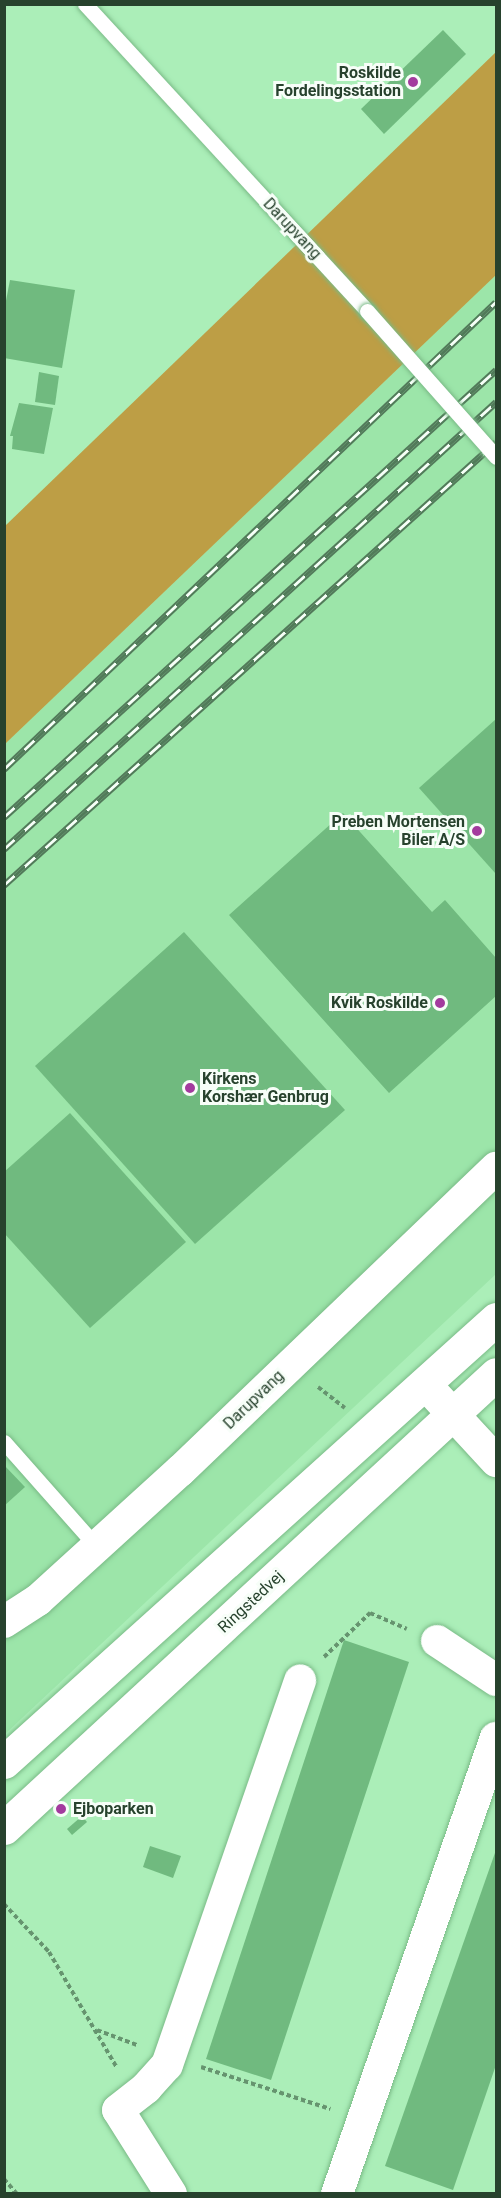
<!DOCTYPE html>
<html>
<head>
<meta charset="utf-8">
<style>
  body { margin:0 }
  #map { position:relative; width:501px; height:2198px; overflow:hidden; background:#abeeb8; font-family:Roboto,sans-serif }
  div>[style] { position:absolute }
  .built>* { inset:0; background:#9ce5a9 }
  .forest>* { inset:0; background:#bd9e45 }
  .building>* { inset:0; background:#70ba7f }
  .path>* { height:4px; margin-top:-2px; transform-origin:0; background:repeating-linear-gradient(90deg,#66946f 0 4.5px,transparent 0 7.5px) }
  .roads { filter:drop-shadow(0 0 2px #79ba86) drop-shadow(0 0 2px #79ba86) }
  .service>* { height:15px; margin:-7.5px; padding:0 7.5px; transform-origin:7.5px; border-radius:7.5px; background:#fff }
  .minor>* { height:32px; margin:-16px; padding:0 16px; transform-origin:16px; border-radius:16px; background:#fff }
  .tertiary>* { height:33px; margin:-16.5px; padding:0 16.5px; transform-origin:16.5px; border-radius:16.5px; background:#fff }
  .rail>* { height:7px; margin-top:-3.5px; transform-origin:0; background:repeating-linear-gradient(90deg,#f7fef8 0 14px,#527a5a 0 28px); box-sizing:border-box; border-block:2px solid #527a5a }
  .bridges { filter:drop-shadow(0 0 2px #79ba86) drop-shadow(0 0 2px #79ba86) }
  .service-bridge>* { height:15px; margin:-7.5px; padding:0 7.5px; transform-origin:7.5px; border-radius:7.5px; background:#fff }
  .dots>* { width:16px; height:16px; translate:-50% -50%; box-sizing:border-box; border:3px solid #f7fef8; border-radius:50% }
  span { translate:-50% -50%; white-space:nowrap; text-align:center; line-height:1.15; -webkit-text-stroke:6px #f7fef8; paint-order:stroke }
  .poi-label { font-size:16px; color:#27422d; font-weight:700 }
  .right { translate:-100% -50%; text-align:right }
  .left { translate:0 -50%; text-align:left }
  .street-label { font-size:16px; color:#27422d }
  .frame { position:absolute; inset:0; border:6px solid #27422d; pointer-events:none }
</style>
</head>
<body>
<div id="map">
  <div class="built">
    <i style="clip-path:polygon(496px 275px,496px 1274px,5px 1734px,5px 744px)"></i>
  </div>
  <div class="forest">
    <i style="clip-path:polygon(496px 52px,496px 275px,5px 744px,5px 526px)"></i>
  </div>
  <div class="building">
    <i style="clip-path:polygon(443px 30px,466px 54px,384px 134px,361px 109px)"></i>
    <i style="clip-path:polygon(10px 280px,75px 290px,62px 368px,4px 358px,4px 311px)"></i>
    <i style="clip-path:polygon(39px 372px,59px 376px,55px 405px,35px 402px)"></i>
    <i style="clip-path:polygon(19px 403px,53px 408px,44px 454px,12px 449px,13px 436px,10px 436px)"></i>
    <i style="clip-path:polygon(496px 719px,496px 874px,419px 788px)"></i>
    <i style="clip-path:polygon(343px 813px,432px 912px,445px 900px,496px 958px,496px 996px,389px 1093px,229px 915px)"></i>
    <i style="clip-path:polygon(184px 932px,345px 1110px,195px 1244px,35px 1066px)"></i>
    <i style="clip-path:polygon(70px 1113px,186px 1242px,90px 1328px,4px 1233px,4px 1172px)"></i>
    <i style="clip-path:polygon(4px 1465px,25px 1487px,4px 1506px)"></i>
    <i style="clip-path:polygon(344px 1640px,409px 1662px,271px 2080px,206px 2059px)"></i>
    <i style="clip-path:polygon(82px 1816px,87px 1822px,72px 1835px,67px 1829px)"></i>
    <i style="clip-path:polygon(150px 1846px,181px 1856px,173px 1878px,143px 1867px)"></i>
    <i style="clip-path:polygon(496px 1850px,496px 2065px,453px 2190px,385px 2166px)"></i>
  </div>
  <div class="path">
    <i style="left:318px;top:1387px;width:34px;rotate:38deg"></i>
    <i style="left:324px;top:1657px;width:64px;rotate:-43.7deg"></i>
    <i style="left:370px;top:1613px;width:40px;rotate:23.4deg"></i>
    <i style="left:4px;top:1904px;width:66px;rotate:46.8deg"></i>
    <i style="left:49px;top:1952px;width:134px;rotate:59.6deg"></i>
    <i style="left:97px;top:2030px;width:43px;rotate:20.6deg"></i>
    <i style="left:201px;top:2067px;width:136px;rotate:18deg"></i>
    <i style="left:4px;top:2179px;width:20px;rotate:49deg"></i>
  </div>
  <div class="roads">
    <div class="service">
      <i style="left:85px;top:4px;width:417px;rotate:47.4deg"></i>
      <i style="left:4px;top:1442px;width:140px;rotate:48.5deg"></i>
    </div>
    <div class="minor">
      <i style="left:425px;top:1384px;width:105px;rotate:47.3deg"></i>
      <i style="left:4px;top:1622px;width:40px;rotate:-32.9deg"></i>
      <i style="left:38px;top:1600px;width:192px;rotate:-42.3deg"></i>
      <i style="left:180px;top:1471px;width:438px;rotate:-43.8deg"></i>
      <i style="left:437px;top:1641px;width:71px;rotate:33.5deg"></i>
      <i style="left:171px;top:2194px;width:99px;rotate:-122.2deg"></i>
      <i style="left:118px;top:2110px;width:36px;rotate:-38deg"></i>
      <i style="left:146px;top:2088px;width:31px;rotate:-48deg"></i>
      <i style="left:167px;top:2065px;width:407px;rotate:-70.9deg"></i>
      <i style="left:337px;top:2194px;width:483px;rotate:-70.8deg"></i>
    </div>
    <div class="tertiary">
      <i style="left:4px;top:1762px;width:662px;rotate:-42deg"></i>
      <i style="left:4px;top:1828px;width:669px;rotate:-42.7deg"></i>
    </div>
  </div>
  <div class="rail">
    <i style="left:4px;top:769px;width:678px;rotate:-43.51deg"></i>
    <i style="left:4px;top:817px;width:665px;rotate:-42.26deg"></i>
    <i style="left:4px;top:849px;width:665px;rotate:-42.26deg"></i>
    <i style="left:4px;top:885px;width:662px;rotate:-42deg"></i>
  </div>
  <div class="bridges">
    <div class="service-bridge">
      <i style="left:367px;top:311px;width:195px;rotate:48.5deg"></i>
    </div>
  </div>
  <div class="dots">
    <i style="left:413px;top:82px;background:#a33b9e"></i>
    <i style="left:477px;top:831px;background:#a33b9e"></i>
    <i style="left:440px;top:1003px;background:#a33b9e"></i>
    <i style="left:190px;top:1088px;background:#a33b9e"></i>
    <i style="left:61px;top:1809px;background:#a33b9e"></i>
  </div>
  <div class="poi-label">
    <span class="right" style="left:401px;top:82px">Roskilde<br>Fordelingsstation</span>
    <span class="right" style="left:465px;top:831px">Preben Mortensen<br>Biler A/S</span>
    <span class="right" style="left:428px;top:1003px">Kvik Roskilde</span>
    <span class="left" style="left:202px;top:1088px">Kirkens<br>Korshær Genbrug</span>
    <span class="left" style="left:73px;top:1809px">Ejboparken</span>
  </div>
  <div class="street-label">
    <span style="left:292px;top:229px;rotate:47deg">Darupvang</span>
    <span style="left:254px;top:1400px;rotate:-44deg">Darupvang</span>
    <span style="left:251px;top:1602px;rotate:-43deg">Ringstedvej</span>
  </div>
  <div class="frame"></div>
</div>
</body>
</html>
